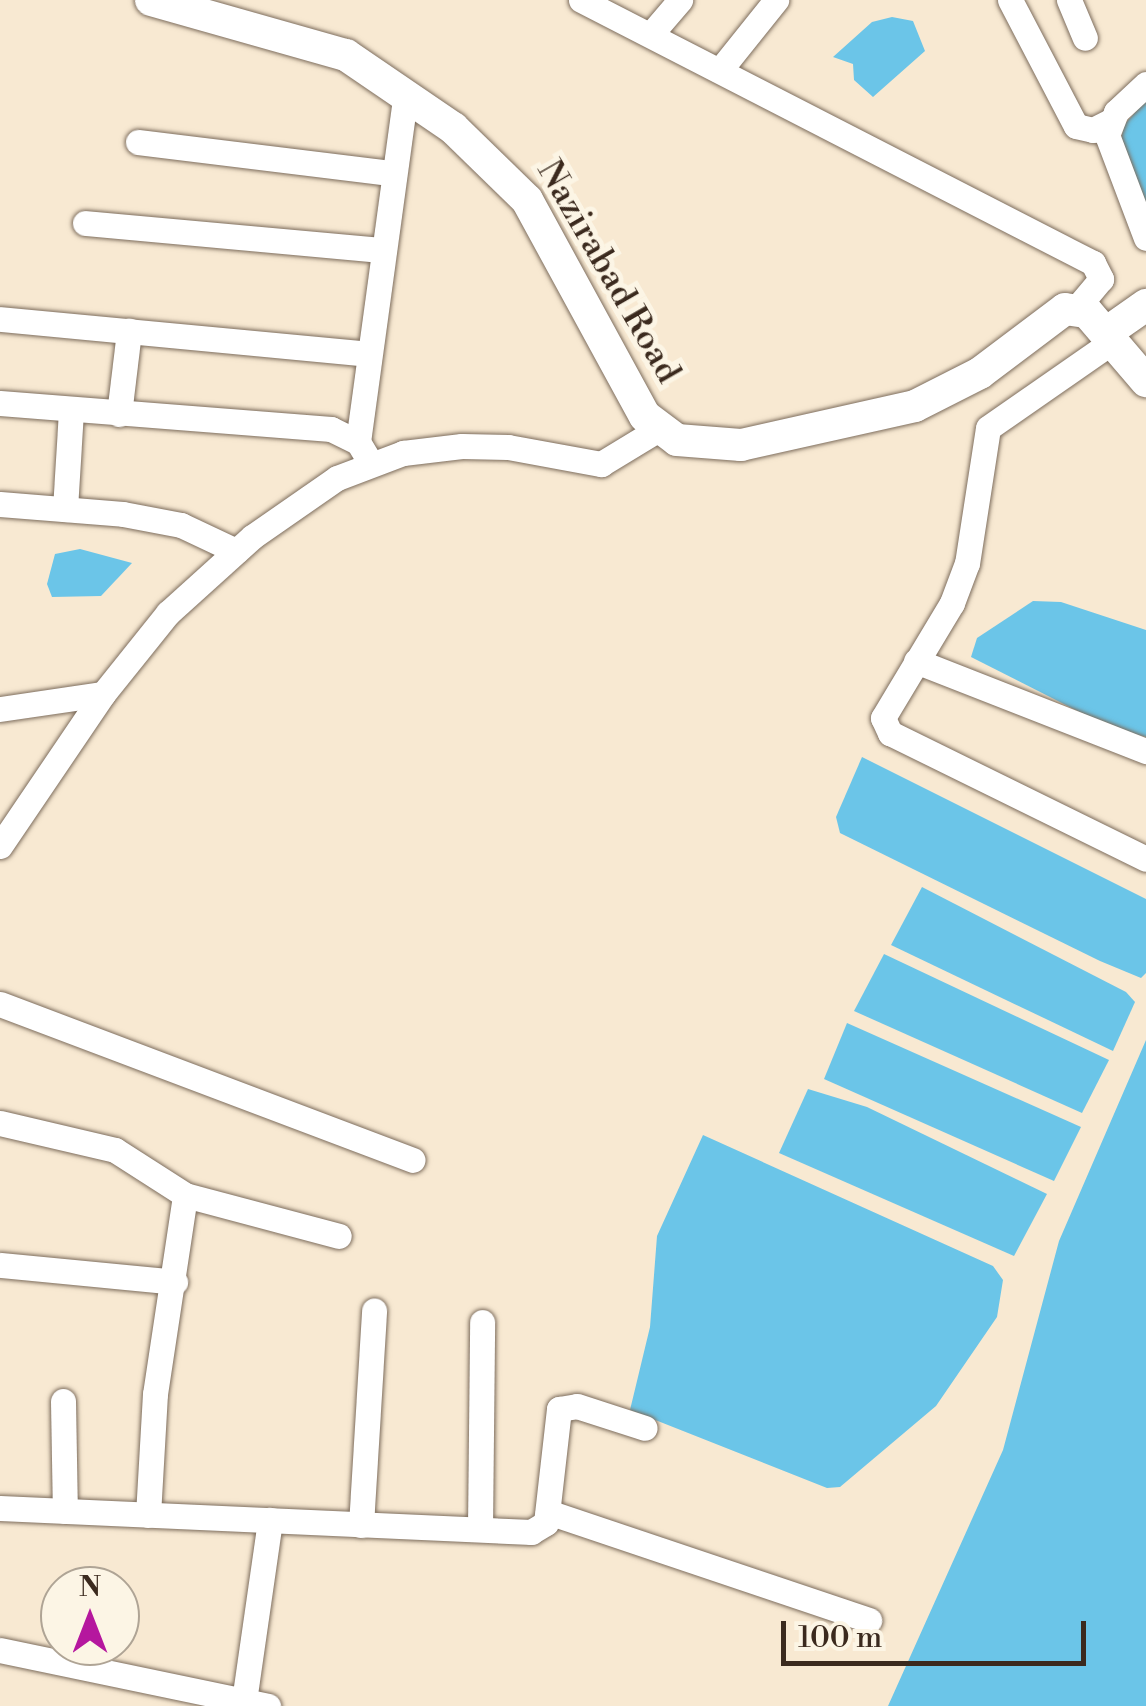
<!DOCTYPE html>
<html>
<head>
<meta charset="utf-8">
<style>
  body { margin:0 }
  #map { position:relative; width:1146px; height:1706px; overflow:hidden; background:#f8e9d2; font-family:"Libre Bodoni",serif }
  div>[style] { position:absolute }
  .water>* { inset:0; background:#6bc5e8 }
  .roads { filter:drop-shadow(0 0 2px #7d6d5d) drop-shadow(0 0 2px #7d6d5d) }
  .street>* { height:25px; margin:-12.5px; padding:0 12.5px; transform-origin:12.5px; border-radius:12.5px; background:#fff }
  .secondary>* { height:32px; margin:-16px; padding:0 16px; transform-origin:16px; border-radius:16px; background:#fff }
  span { translate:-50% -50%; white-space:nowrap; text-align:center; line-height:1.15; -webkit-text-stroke:10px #fcf5e5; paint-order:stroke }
  .street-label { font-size:35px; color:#3b2a1e }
  .north { position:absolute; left:40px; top:1566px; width:100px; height:100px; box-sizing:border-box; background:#fcf5e5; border:2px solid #afa495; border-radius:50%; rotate:0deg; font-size:28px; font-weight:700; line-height:40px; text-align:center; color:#3b2a1e }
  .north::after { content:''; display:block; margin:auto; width:35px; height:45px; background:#b5179e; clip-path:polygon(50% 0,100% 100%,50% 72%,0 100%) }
  .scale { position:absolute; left:781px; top:1621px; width:305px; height:45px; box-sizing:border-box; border:5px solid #3b2a1e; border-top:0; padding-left:12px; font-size:30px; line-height:35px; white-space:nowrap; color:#3b2a1e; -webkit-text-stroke:8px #fcf5e5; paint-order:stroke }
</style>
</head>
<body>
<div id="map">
  <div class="water">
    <i style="clip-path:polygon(892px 17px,913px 21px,925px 51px,873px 97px,854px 80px,853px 64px,833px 57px,872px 22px)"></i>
    <i style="clip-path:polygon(1146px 100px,1146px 217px,1120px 145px,1124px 125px)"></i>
    <i style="clip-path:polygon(80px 549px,132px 563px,101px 596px,52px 597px,47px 584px,55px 554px)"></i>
    <i style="clip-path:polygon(1033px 601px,1061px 602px,1146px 630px,1146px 737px,1113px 729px,971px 657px,977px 638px)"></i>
    <i style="clip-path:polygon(862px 757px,1146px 899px,1146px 973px,1141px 978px,1100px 961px,840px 833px,836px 817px)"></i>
    <i style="clip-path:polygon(922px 887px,1126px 992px,1135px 1002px,1113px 1051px,891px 945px)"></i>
    <i style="clip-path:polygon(884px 954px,1109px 1060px,1082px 1113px,854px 1011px)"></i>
    <i style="clip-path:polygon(847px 1023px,1081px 1127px,1054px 1181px,824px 1079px)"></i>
    <i style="clip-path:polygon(1146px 1040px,1146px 1706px,888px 1706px,1003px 1450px,1059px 1241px)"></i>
    <i style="clip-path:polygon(808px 1089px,867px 1107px,1047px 1194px,1014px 1256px,779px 1153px)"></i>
    <i style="clip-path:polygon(703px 1135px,993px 1266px,1003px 1280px,997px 1317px,936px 1406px,840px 1487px,827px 1488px,630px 1410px,650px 1327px,657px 1236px)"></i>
  </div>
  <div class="roads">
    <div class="street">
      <i style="left:581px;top:0;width:576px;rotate:27.19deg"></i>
      <i style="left:1093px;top:263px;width:18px;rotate:63deg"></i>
      <i style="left:1101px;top:279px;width:39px;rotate:130deg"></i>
      <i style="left:1010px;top:0;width:142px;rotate:62.4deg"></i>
      <i style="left:1076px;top:126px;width:17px;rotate:13deg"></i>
      <i style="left:1093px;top:130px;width:20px;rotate:-27deg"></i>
      <i style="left:1069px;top:0;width:41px;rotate:67.2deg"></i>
      <i style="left:651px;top:34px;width:45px;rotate:-49.5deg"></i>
      <i style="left:720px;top:70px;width:90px;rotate:-51.3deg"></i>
      <i style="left:1146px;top:84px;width:41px;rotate:137deg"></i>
      <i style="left:1116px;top:112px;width:25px;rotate:111deg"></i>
      <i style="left:1107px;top:135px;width:110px;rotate:69.3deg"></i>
      <i style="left:138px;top:142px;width:256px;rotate:7deg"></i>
      <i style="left:85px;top:223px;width:296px;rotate:5.2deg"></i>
      <i style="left:0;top:319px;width:370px;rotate:5.4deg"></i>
      <i style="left:1113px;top:341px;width:152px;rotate:145.2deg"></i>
      <i style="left:988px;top:428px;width:137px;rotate:98.8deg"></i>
      <i style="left:967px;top:563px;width:43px;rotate:110.6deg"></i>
      <i style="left:952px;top:603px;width:134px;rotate:121deg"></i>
      <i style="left:883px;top:718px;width:17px;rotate:65deg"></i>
      <i style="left:890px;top:733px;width:285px;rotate:26.2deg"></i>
      <i style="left:0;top:403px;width:332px;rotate:4.5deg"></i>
      <i style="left:331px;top:429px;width:30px;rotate:26deg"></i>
      <i style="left:358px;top:442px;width:23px;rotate:59deg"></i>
      <i style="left:119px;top:414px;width:84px;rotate:-83.1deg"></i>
      <i style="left:358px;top:442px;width:352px;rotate:-82.2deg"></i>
      <i style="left:0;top:504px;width:123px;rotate:4.6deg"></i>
      <i style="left:123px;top:514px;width:59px;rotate:10.7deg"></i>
      <i style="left:181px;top:525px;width:61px;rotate:25.3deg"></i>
      <i style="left:65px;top:509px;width:99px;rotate:-86.5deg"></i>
      <i style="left:916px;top:661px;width:247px;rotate:21.4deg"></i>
      <i style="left:0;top:709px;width:104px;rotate:-8.3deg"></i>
      <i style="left:0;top:846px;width:184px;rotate:-55.9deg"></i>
      <i style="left:103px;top:694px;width:104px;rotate:-51.3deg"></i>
      <i style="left:168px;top:613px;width:113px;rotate:-42.1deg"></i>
      <i style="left:252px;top:537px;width:103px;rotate:-34.8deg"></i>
      <i style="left:337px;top:478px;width:71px;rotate:-20.7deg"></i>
      <i style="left:403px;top:453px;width:59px;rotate:-6.8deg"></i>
      <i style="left:462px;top:446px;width:46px;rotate:1.2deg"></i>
      <i style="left:508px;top:447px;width:95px;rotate:10.4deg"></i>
      <i style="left:601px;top:464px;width:66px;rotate:-31.3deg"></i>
      <i style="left:0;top:1004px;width:441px;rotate:20.7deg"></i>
      <i style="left:0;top:1123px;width:118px;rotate:13.2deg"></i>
      <i style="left:115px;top:1150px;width:83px;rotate:32.7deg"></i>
      <i style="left:185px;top:1195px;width:159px;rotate:14.9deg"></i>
      <i style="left:0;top:1265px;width:176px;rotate:5.5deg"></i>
      <i style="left:63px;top:1401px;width:110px;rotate:89deg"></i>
      <i style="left:0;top:1508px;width:532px;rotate:2.59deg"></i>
      <i style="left:531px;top:1532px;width:17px;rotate:-31deg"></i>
      <i style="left:546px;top:1523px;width:115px;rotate:-83.5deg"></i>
      <i style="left:559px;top:1409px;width:18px;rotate:-9deg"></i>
      <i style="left:577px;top:1406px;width:71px;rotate:17.9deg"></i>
      <i style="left:548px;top:1512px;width:339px;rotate:18.6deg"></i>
      <i style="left:148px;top:1515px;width:121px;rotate:-86.7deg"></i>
      <i style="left:155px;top:1394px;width:201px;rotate:-81.4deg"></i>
      <i style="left:361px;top:1525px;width:215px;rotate:-86.5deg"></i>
      <i style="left:480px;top:1529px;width:207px;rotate:-89.4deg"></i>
      <i style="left:0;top:1650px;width:274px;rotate:11.8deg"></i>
      <i style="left:244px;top:1701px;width:183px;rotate:-81.8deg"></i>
    </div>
    <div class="secondary">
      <i style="left:151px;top:0;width:203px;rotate:15.8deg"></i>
      <i style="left:346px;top:55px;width:130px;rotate:34.3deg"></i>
      <i style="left:453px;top:128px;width:103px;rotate:44.2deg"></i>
      <i style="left:527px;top:200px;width:246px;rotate:61.4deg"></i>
      <i style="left:645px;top:416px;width:40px;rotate:37deg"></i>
      <i style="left:677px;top:440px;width:64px;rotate:4.5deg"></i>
      <i style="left:741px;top:445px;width:178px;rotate:-12.6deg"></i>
      <i style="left:915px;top:406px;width:73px;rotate:-26.9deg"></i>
      <i style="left:980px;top:373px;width:106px;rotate:-37deg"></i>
      <i style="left:1065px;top:309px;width:22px;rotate:8deg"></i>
      <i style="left:1087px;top:312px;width:91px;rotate:49.5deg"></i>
      <i style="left:1106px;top:333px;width:49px;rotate:-35deg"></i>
    </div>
  </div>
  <div class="street-label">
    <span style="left:608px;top:272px;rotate:60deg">Nazirabad Road</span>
  </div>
  <div class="north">N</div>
  <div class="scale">100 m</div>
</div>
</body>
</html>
